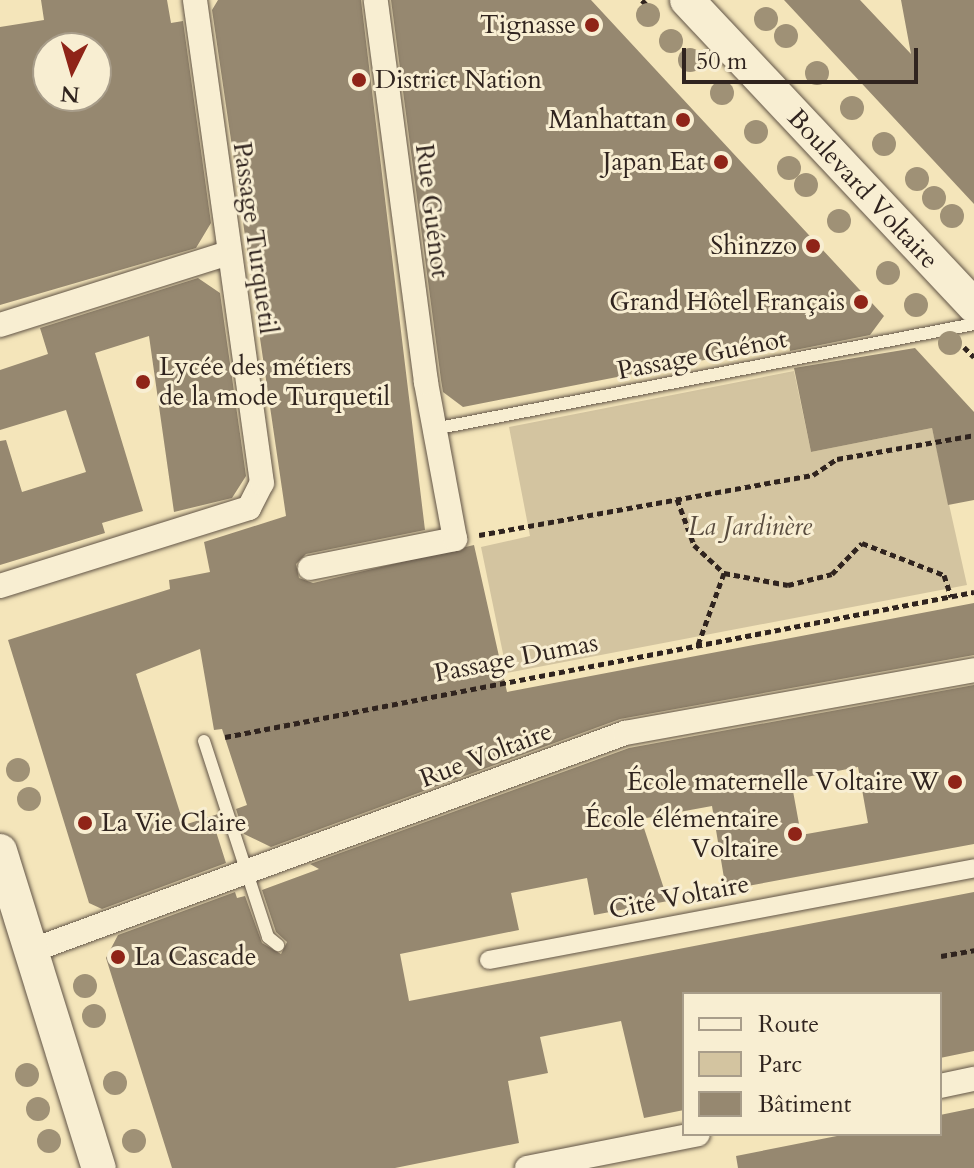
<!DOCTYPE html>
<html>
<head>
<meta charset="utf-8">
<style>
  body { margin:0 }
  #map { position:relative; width:974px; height:1168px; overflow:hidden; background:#f4e5ba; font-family:Cardo,serif }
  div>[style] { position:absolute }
  .green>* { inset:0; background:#d3c4a0 }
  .building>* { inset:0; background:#968870 }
  .path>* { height:5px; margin-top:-2.5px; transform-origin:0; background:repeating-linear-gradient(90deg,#30241f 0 6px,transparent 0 10px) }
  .roads { filter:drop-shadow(0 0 2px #615446) drop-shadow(0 0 2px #615446) }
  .service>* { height:12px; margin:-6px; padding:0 6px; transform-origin:6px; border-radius:6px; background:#f8eed2 }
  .pedestrian>* { height:18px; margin:-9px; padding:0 9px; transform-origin:9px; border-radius:9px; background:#f8eed2 }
  .minor>* { height:24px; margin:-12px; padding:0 12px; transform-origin:12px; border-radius:12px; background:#f8eed2 }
  .secondary>* { height:34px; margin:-17px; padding:0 17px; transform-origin:17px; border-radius:17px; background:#f8eed2 }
  .trees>* { width:24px; height:24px; margin:-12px; border-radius:50%; background:#9f9176 }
  .dots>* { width:22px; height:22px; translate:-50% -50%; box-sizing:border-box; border:4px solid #f8eed2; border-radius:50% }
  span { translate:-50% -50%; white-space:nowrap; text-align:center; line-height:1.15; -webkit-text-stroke:6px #f8eed2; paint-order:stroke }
  .poi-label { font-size:26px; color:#30241f }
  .right { translate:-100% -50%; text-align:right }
  .left { translate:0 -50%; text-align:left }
  .street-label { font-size:26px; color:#30241f }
  .park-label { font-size:26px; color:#594c3f; font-style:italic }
  .legend { position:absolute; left:682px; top:992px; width:260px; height:144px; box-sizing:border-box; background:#f8eed2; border:2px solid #a89d8a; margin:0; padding:10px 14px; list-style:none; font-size:24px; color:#30241f }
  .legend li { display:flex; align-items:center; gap:16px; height:40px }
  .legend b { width:40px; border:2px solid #a89d8a }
  .north { position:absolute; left:32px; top:32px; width:80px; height:80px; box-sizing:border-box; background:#f8eed2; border:2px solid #a89d8a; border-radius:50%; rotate:185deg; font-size:22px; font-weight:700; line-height:32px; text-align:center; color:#30241f }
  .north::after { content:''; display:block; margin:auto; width:28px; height:36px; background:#8f2418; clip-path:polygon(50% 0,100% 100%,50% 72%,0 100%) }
  .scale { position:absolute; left:682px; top:48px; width:236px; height:36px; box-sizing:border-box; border:4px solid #30241f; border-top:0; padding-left:10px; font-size:24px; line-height:28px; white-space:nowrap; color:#30241f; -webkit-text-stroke:6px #f8eed2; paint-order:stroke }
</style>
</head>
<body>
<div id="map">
  <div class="green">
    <i style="clip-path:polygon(794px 371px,811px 452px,932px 428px,967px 585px,507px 673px,481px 547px,530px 536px,509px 427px)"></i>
  </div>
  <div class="building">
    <i style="clip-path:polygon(evenodd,41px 0,167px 0,171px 23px,183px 21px,211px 223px,196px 248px,0 305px,0 27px,44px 20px,41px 0,48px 48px,96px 48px,96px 96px,48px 96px,48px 48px)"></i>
    <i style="clip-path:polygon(218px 0,361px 0,425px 530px,306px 554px,296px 564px,299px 578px,313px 583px,474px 545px,507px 692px,974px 603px,974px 655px,620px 719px,271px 847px,244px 834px,236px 809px,247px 805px,222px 729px,214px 730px,200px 649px,136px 674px,184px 825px,218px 814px,222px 824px,212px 819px,226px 863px,102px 909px,89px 903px,8px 640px,170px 589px,169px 580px,210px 572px,204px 542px,286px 516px,212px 10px)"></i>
    <i style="clip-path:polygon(391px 0,591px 0,884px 316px,870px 335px,790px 351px,789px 344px,761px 349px,463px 407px,443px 392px,441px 380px)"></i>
    <i style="clip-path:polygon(784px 0,860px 0,911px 54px,901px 0,974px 0,974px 204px)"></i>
    <i style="clip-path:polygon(198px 278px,220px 293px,246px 476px,232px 498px,174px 512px,149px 336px,95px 353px,143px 511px,102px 523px,105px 533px,0 565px,0 441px,6px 440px,22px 492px,86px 472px,66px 410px,0 430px,0 370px,48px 354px,40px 328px)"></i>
    <i style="clip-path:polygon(915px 348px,974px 412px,974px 500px,948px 505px,932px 428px,811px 452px,794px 368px)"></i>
    <i style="clip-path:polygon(evenodd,974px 685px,974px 844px,726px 890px,712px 806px,641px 819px,668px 901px,594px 915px,587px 878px,511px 893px,519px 930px,400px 954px,409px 1001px,974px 892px,974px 1051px,940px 1058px,940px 994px,684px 994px,684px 1110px,644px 1118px,621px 1021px,540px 1037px,548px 1073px,508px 1081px,519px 1143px,395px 1168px,172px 1168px,106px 958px,118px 935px,235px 892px,237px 898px,245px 896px,262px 943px,281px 954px,287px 942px,276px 932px,262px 890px,319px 869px,310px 864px,629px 748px,974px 685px,858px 767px,868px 823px,801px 835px,791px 780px,858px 767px)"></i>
    <i style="clip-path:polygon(974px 1108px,974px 1168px,738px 1168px,736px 1156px,847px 1134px,940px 1134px,940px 1115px)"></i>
  </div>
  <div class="path">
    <i style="left:642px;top:0;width:23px;rotate:47deg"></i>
    <i style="left:964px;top:347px;width:14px;rotate:45deg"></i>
    <i style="left:677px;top:499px;width:49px;rotate:69.7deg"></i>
    <i style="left:694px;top:545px;width:41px;rotate:43deg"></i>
    <i style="left:724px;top:573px;width:77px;rotate:109.9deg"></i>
    <i style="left:479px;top:535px;width:339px;rotate:-10.2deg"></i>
    <i style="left:813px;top:475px;width:29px;rotate:-34deg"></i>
    <i style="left:837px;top:459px;width:139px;rotate:-9.9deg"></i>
    <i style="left:724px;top:573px;width:65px;rotate:10.6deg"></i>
    <i style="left:788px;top:585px;width:45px;rotate:-14deg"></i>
    <i style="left:832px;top:574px;width:43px;rotate:-45.9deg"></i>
    <i style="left:862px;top:543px;width:88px;rotate:21.3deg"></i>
    <i style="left:944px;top:575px;width:23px;rotate:72deg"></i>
    <i style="left:225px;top:737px;width:763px;rotate:-10.96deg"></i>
    <i style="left:941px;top:956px;width:34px;rotate:-10deg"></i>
  </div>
  <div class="roads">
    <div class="service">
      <i style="left:439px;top:428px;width:545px;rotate:-11deg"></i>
      <i style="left:204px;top:741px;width:206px;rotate:71.9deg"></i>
      <i style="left:268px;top:937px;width:13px;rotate:39deg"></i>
    </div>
    <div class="pedestrian">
      <i style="left:489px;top:960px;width:494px;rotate:-10.7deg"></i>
    </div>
    <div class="minor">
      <i style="left:0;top:325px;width:240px;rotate:-17.5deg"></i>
      <i style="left:310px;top:568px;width:148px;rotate:-11.3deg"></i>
      <i style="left:455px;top:539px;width:160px;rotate:-100.5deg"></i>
      <i style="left:426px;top:382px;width:385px;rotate:-97.5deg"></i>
      <i style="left:0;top:586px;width:261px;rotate:-17.4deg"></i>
      <i style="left:249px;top:508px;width:28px;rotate:-63deg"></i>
      <i style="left:262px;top:483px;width:488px;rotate:-97.9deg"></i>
      <i style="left:33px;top:950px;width:631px;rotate:-20.13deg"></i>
      <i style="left:625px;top:733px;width:355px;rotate:-10.2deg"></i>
      <i style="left:940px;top:1086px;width:35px;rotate:-12deg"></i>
      <i style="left:527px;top:1168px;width:174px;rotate:-11.2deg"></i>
    </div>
    <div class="secondary">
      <i style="left:687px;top:0;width:420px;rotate:46.8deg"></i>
      <i style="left:0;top:851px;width:332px;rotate:72.7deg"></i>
    </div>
  </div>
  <div class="trees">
    <i style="left:648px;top:15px"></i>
    <i style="left:766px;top:19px"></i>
    <i style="left:786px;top:36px"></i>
    <i style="left:671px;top:41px"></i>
    <i style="left:690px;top:60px"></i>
    <i style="left:817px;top:73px"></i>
    <i style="left:722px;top:93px"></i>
    <i style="left:852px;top:108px"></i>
    <i style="left:756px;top:132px"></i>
    <i style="left:884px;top:144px"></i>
    <i style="left:789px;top:168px"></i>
    <i style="left:917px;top:179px"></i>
    <i style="left:806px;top:185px"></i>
    <i style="left:934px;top:198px"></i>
    <i style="left:952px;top:216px"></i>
    <i style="left:839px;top:221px"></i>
    <i style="left:888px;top:273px"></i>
    <i style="left:916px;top:305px"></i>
    <i style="left:950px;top:343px"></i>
    <i style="left:18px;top:770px"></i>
    <i style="left:29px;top:799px"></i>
    <i style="left:85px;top:986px"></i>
    <i style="left:94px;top:1016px"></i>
    <i style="left:27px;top:1075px"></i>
    <i style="left:115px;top:1083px"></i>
    <i style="left:38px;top:1109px"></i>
    <i style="left:49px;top:1141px"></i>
    <i style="left:134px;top:1141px"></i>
  </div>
  <div class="dots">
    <i style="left:592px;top:25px;background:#8f2418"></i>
    <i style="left:359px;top:80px;background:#8f2418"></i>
    <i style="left:683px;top:120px;background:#8f2418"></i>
    <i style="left:721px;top:162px;background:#8f2418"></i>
    <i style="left:813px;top:246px;background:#8f2418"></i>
    <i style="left:861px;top:302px;background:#8f2418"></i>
    <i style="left:143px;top:382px;background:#8f2418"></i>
    <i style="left:955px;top:782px;background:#8f2418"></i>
    <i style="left:85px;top:823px;background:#8f2418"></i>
    <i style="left:795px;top:834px;background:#8f2418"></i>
    <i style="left:118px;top:957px;background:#8f2418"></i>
  </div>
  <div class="poi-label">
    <span class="right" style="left:576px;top:25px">Tignasse</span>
    <span class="left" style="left:375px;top:80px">District Nation</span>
    <span class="right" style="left:667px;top:120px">Manhattan</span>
    <span class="right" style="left:705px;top:162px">Japan Eat</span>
    <span class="right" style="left:797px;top:246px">Shinzzo</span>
    <span class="right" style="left:845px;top:302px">Grand Hôtel Français</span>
    <span class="left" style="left:159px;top:382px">Lycée des métiers<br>de la mode Turquetil</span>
    <span class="right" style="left:939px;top:782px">École maternelle Voltaire W</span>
    <span class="right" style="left:779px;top:834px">École élémentaire<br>Voltaire</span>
    <span class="left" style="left:101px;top:823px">La Vie Claire</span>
    <span class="left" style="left:134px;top:957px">La Cascade</span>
  </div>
  <div class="street-label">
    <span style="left:863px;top:189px;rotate:47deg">Boulevard Voltaire</span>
    <span style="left:432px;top:211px;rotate:83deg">Rue Guénot</span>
    <span style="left:255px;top:238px;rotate:82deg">Passage Turquetil</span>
    <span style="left:702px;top:355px;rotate:-11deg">Passage Guénot</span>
    <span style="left:516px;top:658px;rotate:-11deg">Passage Dumas</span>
    <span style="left:486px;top:755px;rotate:-21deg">Rue Voltaire</span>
    <span style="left:679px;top:897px;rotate:-11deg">Cité Voltaire</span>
  </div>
  <div class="park-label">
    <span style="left:750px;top:527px">La Jardinère</span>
  </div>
  <ul class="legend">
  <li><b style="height:10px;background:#f8eed2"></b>Route</li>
  <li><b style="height:22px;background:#d3c4a0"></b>Parc</li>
  <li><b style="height:22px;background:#968870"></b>Bâtiment</li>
  </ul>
  <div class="north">N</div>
  <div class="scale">50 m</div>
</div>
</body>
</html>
